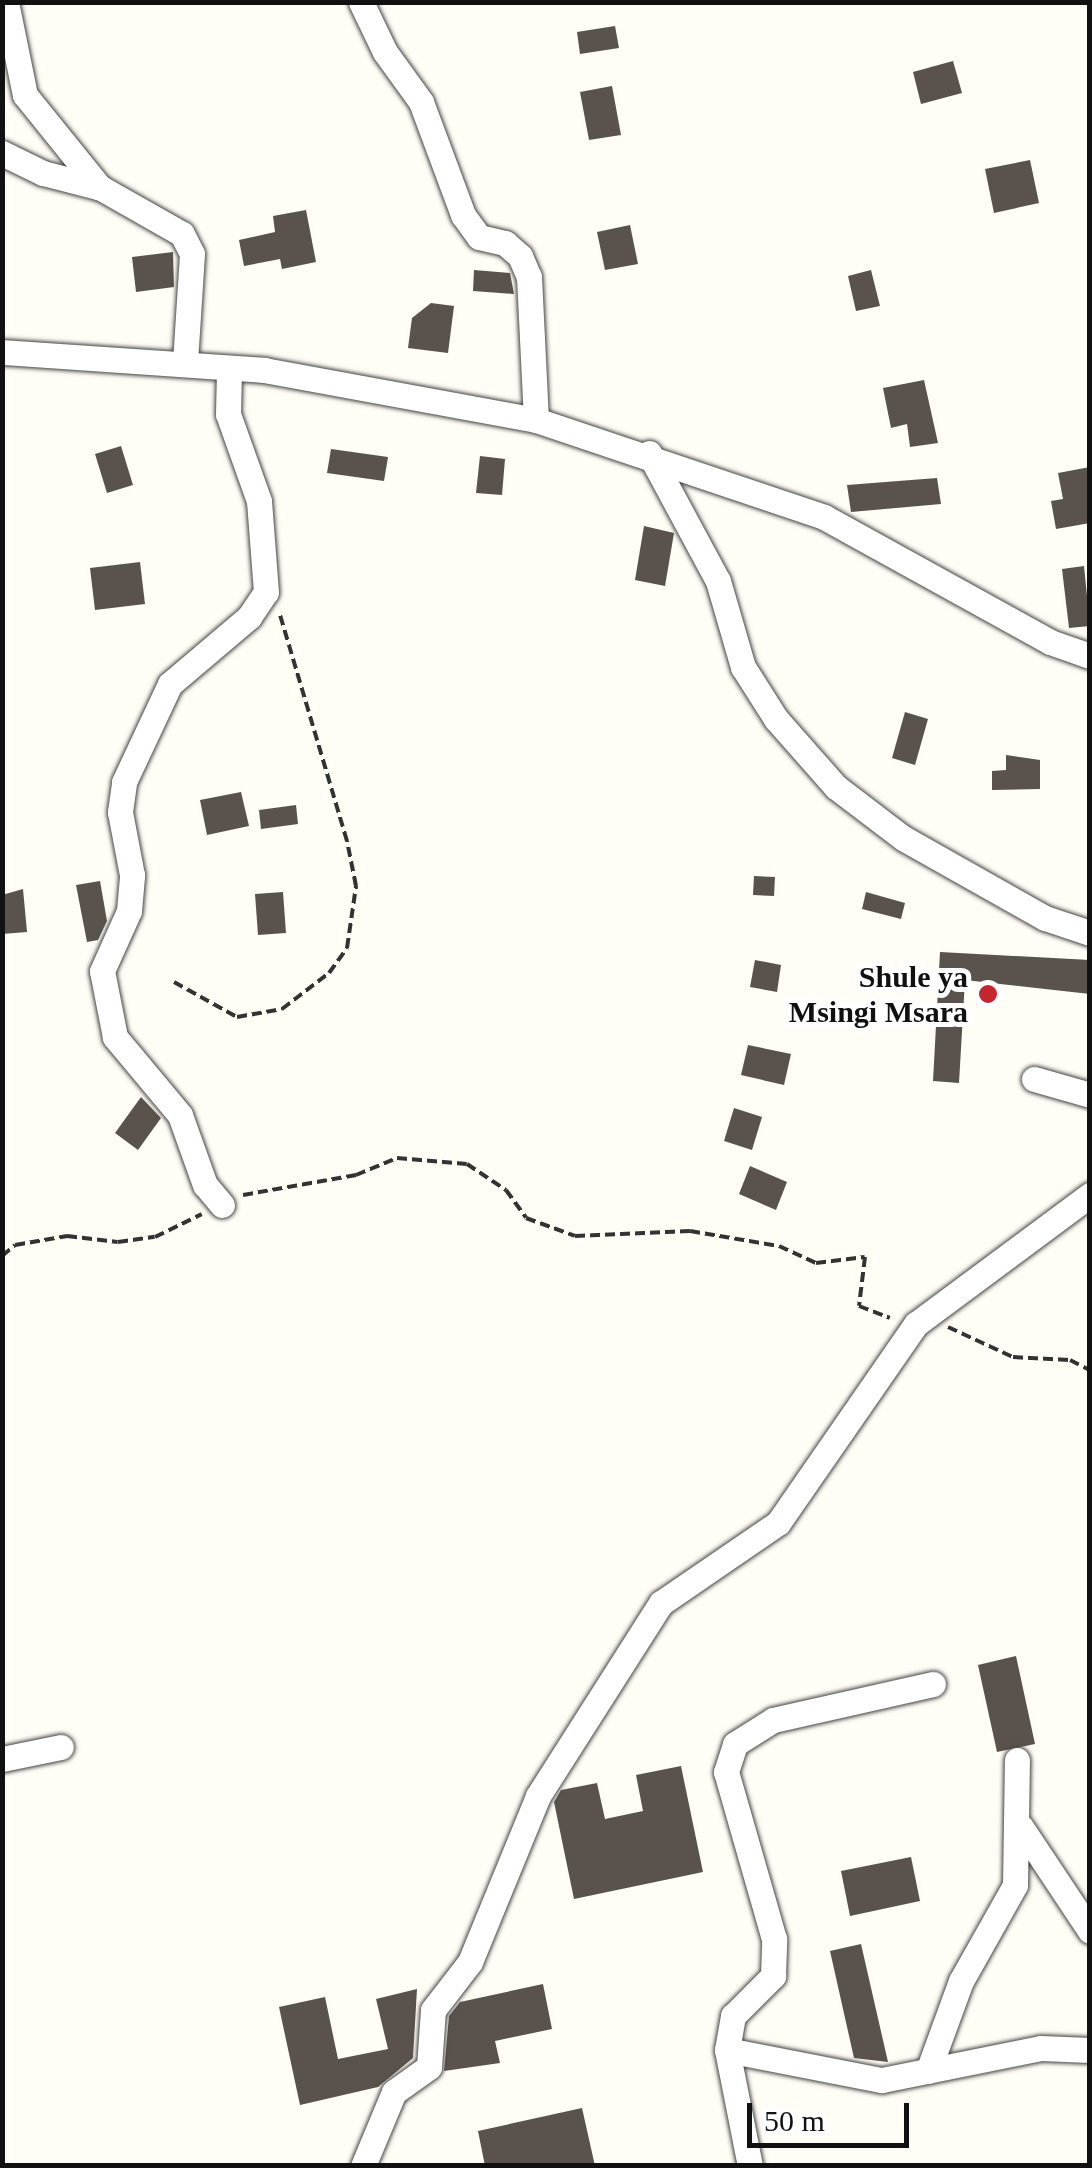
<!DOCTYPE html>
<html>
<head>
<meta charset="utf-8">
<style>
  body { margin:0 }
  #map { position:relative; width:1092px; height:2168px; overflow:hidden; background:#fffdf5; font-family:Georgia,serif }
  div>[style] { position:absolute }
  .building>* { inset:0; background:#5a524d }
  .path>* { height:4px; margin-top:-2px; transform-origin:0; background:repeating-linear-gradient(90deg,#333 0 10px,transparent 0 15px) }
  .roads { filter:drop-shadow(0 0 2px #444) drop-shadow(0 0 2px #444) }
  .minor>* { height:25px; margin:-12.5px; padding:0 12.5px; transform-origin:12.5px; border-radius:12.5px; background:#fff }
  .dots>* { width:28px; height:28px; translate:-50% -50%; box-sizing:border-box; border:5px solid #fff; border-radius:50% }
  span { translate:-50% -50%; white-space:nowrap; text-align:center; line-height:1.15; -webkit-text-stroke:10px #fff; paint-order:stroke }
  .poi-label { font-size:30px; color:#111; font-weight:700 }
  .right { translate:-100% -50%; text-align:right }
  .frame { position:absolute; inset:0; border:5px solid #111; pointer-events:none }
  .scale { position:absolute; left:747px; top:2103px; width:162px; height:45px; box-sizing:border-box; border:5px solid #111; border-top:0; padding-left:12px; font-size:30px; line-height:35px; white-space:nowrap; color:#111; -webkit-text-stroke:8px #fff; paint-order:stroke }
</style>
</head>
<body>
<div id="map">
  <div class="building">
    <i style="clip-path:polygon(615px 26px,619px 48px,580px 54px,577px 32px)"></i>
    <i style="clip-path:polygon(953px 61px,962px 93px,921px 104px,913px 72px)"></i>
    <i style="clip-path:polygon(612px 86px,621px 135px,589px 140px,580px 92px)"></i>
    <i style="clip-path:polygon(1030px 160px,1039px 203px,994px 213px,985px 169px)"></i>
    <i style="clip-path:polygon(306px 210px,316px 262px,282px 269px,280px 259px,244px 266px,239px 240px,275px 232px,273px 216px)"></i>
    <i style="clip-path:polygon(630px 225px,638px 264px,605px 270px,597px 232px)"></i>
    <i style="clip-path:polygon(173px 252px,174px 287px,136px 292px,132px 257px)"></i>
    <i style="clip-path:polygon(474px 270px,510px 273px,514px 294px,473px 291px)"></i>
    <i style="clip-path:polygon(871px 270px,880px 306px,856px 311px,848px 276px)"></i>
    <i style="clip-path:polygon(431px 303px,454px 306px,448px 353px,408px 348px,412px 318px)"></i>
    <i style="clip-path:polygon(924px 380px,938px 443px,910px 447px,907px 424px,891px 428px,883px 388px)"></i>
    <i style="clip-path:polygon(121px 446px,133px 485px,107px 493px,95px 454px)"></i>
    <i style="clip-path:polygon(331px 449px,388px 457px,384px 481px,327px 473px)"></i>
    <i style="clip-path:polygon(480px 456px,505px 459px,502px 495px,476px 493px)"></i>
    <i style="clip-path:polygon(1090px 467px,1090px 523px,1056px 529px,1051px 501px,1063px 499px,1058px 473px)"></i>
    <i style="clip-path:polygon(937px 478px,941px 504px,851px 512px,847px 485px)"></i>
    <i style="clip-path:polygon(644px 526px,674px 533px,665px 586px,635px 580px)"></i>
    <i style="clip-path:polygon(140px 562px,145px 604px,95px 610px,90px 568px)"></i>
    <i style="clip-path:polygon(1084px 566px,1090px 626px,1069px 628px,1062px 569px)"></i>
    <i style="clip-path:polygon(905px 712px,928px 719px,915px 765px,892px 758px)"></i>
    <i style="clip-path:polygon(1006px 755px,1040px 760px,1040px 789px,992px 790px,992px 771px,1006px 770px)"></i>
    <i style="clip-path:polygon(241px 792px,249px 826px,207px 835px,200px 800px)"></i>
    <i style="clip-path:polygon(296px 805px,298px 824px,261px 829px,259px 810px)"></i>
    <i style="clip-path:polygon(754px 876px,775px 877px,774px 896px,753px 895px)"></i>
    <i style="clip-path:polygon(100px 881px,107px 921px,98px 940px,87px 942px,76px 885px)"></i>
    <i style="clip-path:polygon(23px 889px,27px 932px,2px 934px,2px 895px)"></i>
    <i style="clip-path:polygon(283px 892px,286px 933px,258px 935px,255px 894px)"></i>
    <i style="clip-path:polygon(866px 892px,905px 903px,901px 919px,862px 909px)"></i>
    <i style="clip-path:polygon(940px 952px,1090px 960px,1090px 994px,965px 980px,959px 1083px,933px 1081px)"></i>
    <i style="clip-path:polygon(755px 960px,781px 965px,777px 992px,750px 987px)"></i>
    <i style="clip-path:polygon(748px 1045px,791px 1054px,784px 1085px,741px 1075px)"></i>
    <i style="clip-path:polygon(141px 1097px,161px 1118px,138px 1150px,115px 1133px)"></i>
    <i style="clip-path:polygon(734px 1108px,762px 1117px,752px 1150px,724px 1141px)"></i>
    <i style="clip-path:polygon(750px 1166px,787px 1182px,776px 1210px,739px 1194px)"></i>
    <i style="clip-path:polygon(1016px 1656px,1035px 1744px,997px 1752px,978px 1665px)"></i>
    <i style="clip-path:polygon(681px 1766px,703px 1872px,574px 1899px,554px 1802px,561px 1790px,597px 1783px,605px 1819px,643px 1811px,636px 1775px)"></i>
    <i style="clip-path:polygon(911px 1857px,920px 1901px,850px 1916px,841px 1871px)"></i>
    <i style="clip-path:polygon(861px 1944px,888px 2062px,854px 2058px,830px 1951px)"></i>
    <i style="clip-path:polygon(543px 1984px,552px 2029px,495px 2041px,500px 2063px,444px 2071px,449px 2016px,460px 2002px)"></i>
    <i style="clip-path:polygon(417px 1989px,413px 2058px,378px 2087px,300px 2105px,279px 2007px,325px 1997px,338px 2059px,388px 2049px,376px 1999px)"></i>
    <i style="clip-path:polygon(582px 2108px,595px 2166px,485px 2166px,478px 2131px)"></i>
  </div>
  <div class="path">
    <i style="left:174px;top:982px;width:72px;rotate:29.1deg"></i>
    <i style="left:237px;top:1017px;width:46px;rotate:-10.1deg"></i>
    <i style="left:282px;top:1009px;width:59px;rotate:-37.5deg"></i>
    <i style="left:329px;top:973px;width:31px;rotate:-54deg"></i>
    <i style="left:347px;top:948px;width:63px;rotate:-81.7deg"></i>
    <i style="left:356px;top:886px;width:46px;rotate:-101.3deg"></i>
    <i style="left:347px;top:841px;width:236px;rotate:-106.5deg"></i>
    <i style="left:243px;top:1195px;width:115px;rotate:-10deg"></i>
    <i style="left:356px;top:1175px;width:44px;rotate:-22.5deg"></i>
    <i style="left:397px;top:1158px;width:70px;rotate:4.9deg"></i>
    <i style="left:467px;top:1164px;width:47px;rotate:33.7deg"></i>
    <i style="left:506px;top:1190px;width:34px;rotate:54deg"></i>
    <i style="left:526px;top:1218px;width:52px;rotate:20.2deg"></i>
    <i style="left:575px;top:1236px;width:115px;rotate:-2.5deg"></i>
    <i style="left:690px;top:1231px;width:90px;rotate:9.6deg"></i>
    <i style="left:779px;top:1246px;width:41px;rotate:24.7deg"></i>
    <i style="left:816px;top:1263px;width:49px;rotate:-7deg"></i>
    <i style="left:865px;top:1257px;width:49px;rotate:97deg"></i>
    <i style="left:859px;top:1306px;width:33px;rotate:21deg"></i>
    <i style="left:2px;top:1256px;width:17px;rotate:-40deg"></i>
    <i style="left:15px;top:1245px;width:53px;rotate:-9.8deg"></i>
    <i style="left:67px;top:1236px;width:51px;rotate:6.7deg"></i>
    <i style="left:118px;top:1242px;width:37px;rotate:-8deg"></i>
    <i style="left:155px;top:1237px;width:52px;rotate:-26.1deg"></i>
    <i style="left:948px;top:1327px;width:72px;rotate:24.8deg"></i>
    <i style="left:1013px;top:1357px;width:57px;rotate:3deg"></i>
    <i style="left:1070px;top:1360px;width:22px;rotate:27deg"></i>
  </div>
  <div class="roads">
    <div class="minor">
      <i style="left:6px;top:2px;width:95px;rotate:78.5deg"></i>
      <i style="left:25px;top:95px;width:119px;rotate:51.1deg"></i>
      <i style="left:361px;top:2px;width:55px;rotate:64.4deg"></i>
      <i style="left:385px;top:52px;width:62px;rotate:54.2deg"></i>
      <i style="left:421px;top:102px;width:121px;rotate:69.6deg"></i>
      <i style="left:463px;top:215px;width:27px;rotate:54deg"></i>
      <i style="left:479px;top:237px;width:27px;rotate:13deg"></i>
      <i style="left:505px;top:243px;width:20px;rotate:41deg"></i>
      <i style="left:520px;top:256px;width:23px;rotate:67deg"></i>
      <i style="left:529px;top:277px;width:143px;rotate:87.2deg"></i>
      <i style="left:2px;top:153px;width:46px;rotate:26deg"></i>
      <i style="left:43px;top:173px;width:60px;rotate:14.5deg"></i>
      <i style="left:101px;top:188px;width:93px;rotate:29.6deg"></i>
      <i style="left:182px;top:234px;width:22px;rotate:63deg"></i>
      <i style="left:192px;top:254px;width:109px;rotate:93.7deg"></i>
      <i style="left:2px;top:352px;width:263px;rotate:3.9deg"></i>
      <i style="left:264px;top:370px;width:277px;rotate:10.4deg"></i>
      <i style="left:536px;top:420px;width:304px;rotate:18.6deg"></i>
      <i style="left:824px;top:517px;width:258px;rotate:28.9deg"></i>
      <i style="left:1050px;top:642px;width:42px;rotate:19.3deg"></i>
      <i style="left:649px;top:453px;width:145px;rotate:61.7deg"></i>
      <i style="left:718px;top:581px;width:90px;rotate:73.8deg"></i>
      <i style="left:743px;top:667px;width:62px;rotate:57.6deg"></i>
      <i style="left:776px;top:719px;width:91px;rotate:48.6deg"></i>
      <i style="left:836px;top:787px;width:84px;rotate:37.3deg"></i>
      <i style="left:903px;top:838px;width:163px;rotate:29.4deg"></i>
      <i style="left:1045px;top:918px;width:47px;rotate:18.4deg"></i>
      <i style="left:1034px;top:1079px;width:58px;rotate:15.9deg"></i>
      <i style="left:222px;top:1205px;width:26px;rotate:-130deg"></i>
      <i style="left:205px;top:1185px;width:74px;rotate:-109.7deg"></i>
      <i style="left:180px;top:1115px;width:102px;rotate:-129.8deg"></i>
      <i style="left:115px;top:1037px;width:67px;rotate:-101.1deg"></i>
      <i style="left:102px;top:971px;width:66px;rotate:-65.8deg"></i>
      <i style="left:129px;top:911px;width:36px;rotate:-85deg"></i>
      <i style="left:132px;top:875px;width:64px;rotate:-100.8deg"></i>
      <i style="left:120px;top:812px;width:30px;rotate:-82deg"></i>
      <i style="left:124px;top:782px;width:108px;rotate:-64.9deg"></i>
      <i style="left:170px;top:684px;width:104px;rotate:-40.3deg"></i>
      <i style="left:249px;top:617px;width:30px;rotate:-56deg"></i>
      <i style="left:266px;top:592px;width:91px;rotate:-94.4deg"></i>
      <i style="left:259px;top:501px;width:92px;rotate:-109.6deg"></i>
      <i style="left:228px;top:414px;width:45px;rotate:-88.7deg"></i>
      <i style="left:2px;top:1759px;width:60px;rotate:-11.5deg"></i>
      <i style="left:1021px;top:1827px;width:125px;rotate:56.4deg"></i>
      <i style="left:727px;top:2050px;width:158px;rotate:11deg"></i>
      <i style="left:882px;top:2080px;width:162px;rotate:-11.4deg"></i>
      <i style="left:1041px;top:2048px;width:49px;rotate:2.3deg"></i>
      <i style="left:928px;top:2071px;width:96px;rotate:-69.9deg"></i>
      <i style="left:961px;top:1981px;width:110px;rotate:-60.6deg"></i>
      <i style="left:1015px;top:1885px;width:125px;rotate:-89.1deg"></i>
      <i style="left:363px;top:2166px;width:80px;rotate:-67.3deg"></i>
      <i style="left:394px;top:2092px;width:43px;rotate:-35.5deg"></i>
      <i style="left:429px;top:2067px;width:57px;rotate:-86deg"></i>
      <i style="left:433px;top:2010px;width:61px;rotate:-52.4deg"></i>
      <i style="left:470px;top:1962px;width:179px;rotate:-67.7deg"></i>
      <i style="left:538px;top:1796px;width:229px;rotate:-57.5deg"></i>
      <i style="left:661px;top:1603px;width:142px;rotate:-34.4deg"></i>
      <i style="left:778px;top:1523px;width:242px;rotate:-55.3deg"></i>
      <i style="left:916px;top:1324px;width:217px;rotate:-36.6deg"></i>
      <i style="left:750px;top:2166px;width:118px;rotate:-101.2deg"></i>
      <i style="left:727px;top:2050px;width:35px;rotate:-80deg"></i>
      <i style="left:733px;top:2016px;width:57px;rotate:-45deg"></i>
      <i style="left:773px;top:1976px;width:37px;rotate:-88deg"></i>
      <i style="left:774px;top:1939px;width:174px;rotate:-106deg"></i>
      <i style="left:726px;top:1772px;width:29px;rotate:-72deg"></i>
      <i style="left:735px;top:1744px;width:45px;rotate:-32.3deg"></i>
      <i style="left:773px;top:1720px;width:164px;rotate:-12.7deg"></i>
    </div>
  </div>
  <div class="dots">
    <i style="left:988px;top:994px;background:#c4262e"></i>
  </div>
  <div class="poi-label">
    <span class="right" style="left:968px;top:994px">Shule ya<br>Msingi Msara</span>
  </div>
  <div class="frame"></div>
  <div class="scale">50 m</div>
</div>
</body>
</html>
